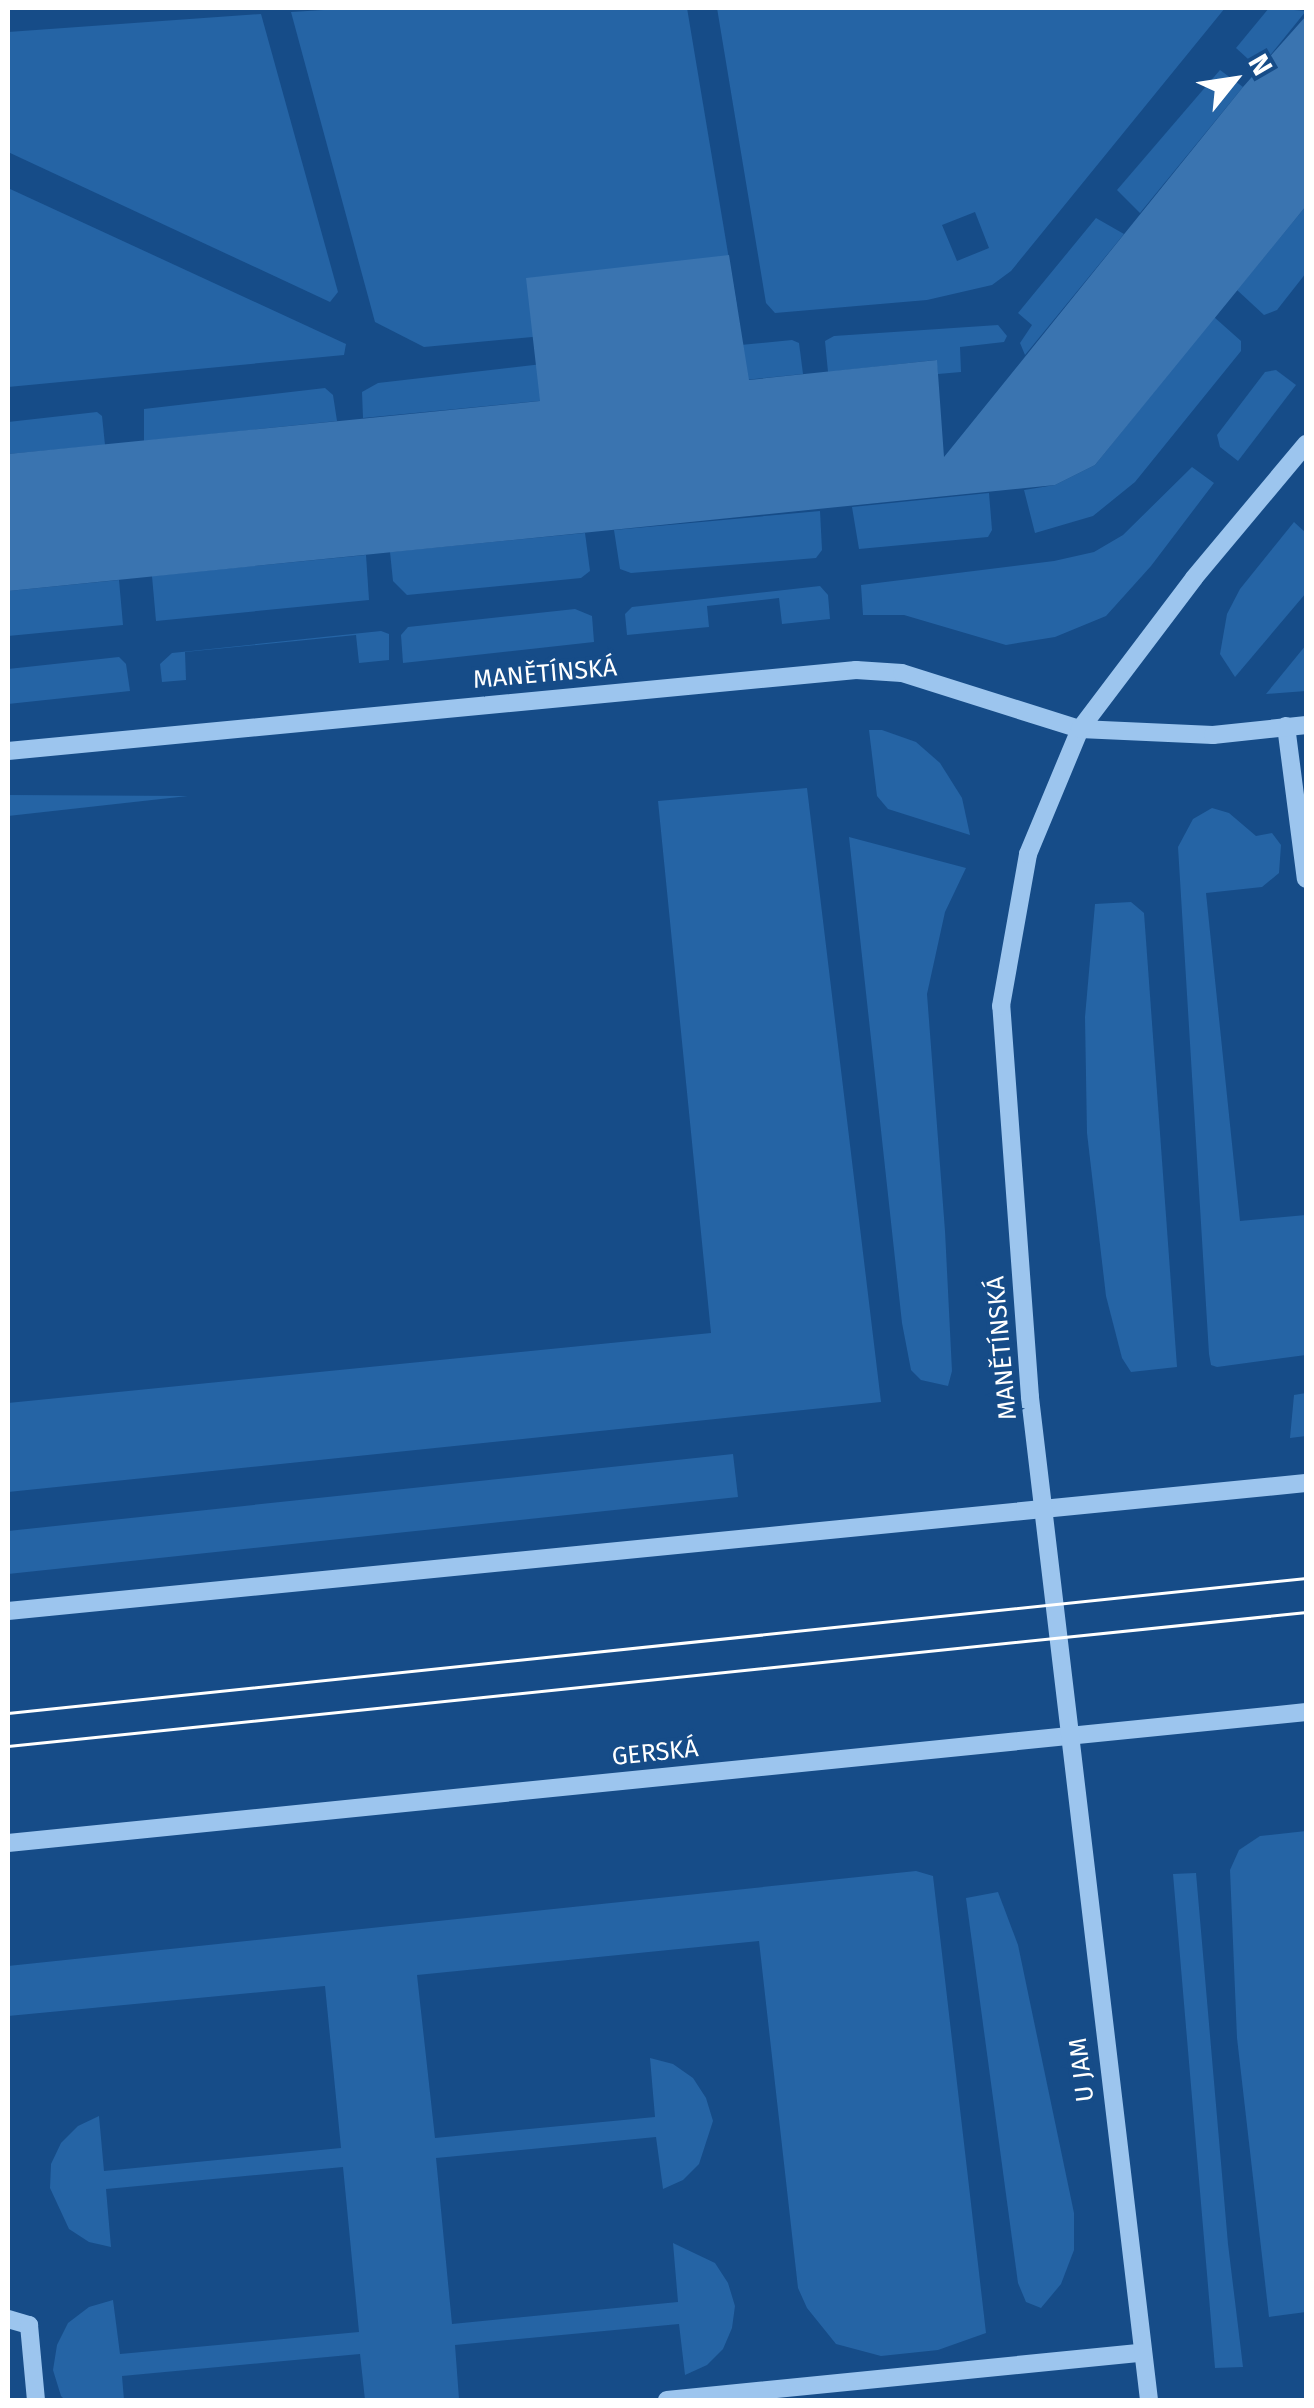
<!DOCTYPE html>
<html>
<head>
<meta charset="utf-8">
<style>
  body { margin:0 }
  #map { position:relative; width:1314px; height:2408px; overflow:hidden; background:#164c88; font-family:"Fira Sans",sans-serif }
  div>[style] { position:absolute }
  .green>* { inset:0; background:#2564a5 }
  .building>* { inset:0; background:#3a74b0 }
  .minor>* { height:18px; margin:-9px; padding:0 9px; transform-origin:9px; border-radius:9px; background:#9cc5ee }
  .tram>* { height:2.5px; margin:-1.25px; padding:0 1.25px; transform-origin:1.25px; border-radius:1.25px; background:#fff }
  span { translate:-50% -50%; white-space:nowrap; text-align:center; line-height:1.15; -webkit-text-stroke:8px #164c88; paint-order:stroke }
  .street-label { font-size:25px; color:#fff }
  .frame { position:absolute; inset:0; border:10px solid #fff; pointer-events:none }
  .north { position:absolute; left:1184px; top:30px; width:100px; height:100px; -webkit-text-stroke:8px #164c88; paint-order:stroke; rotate:60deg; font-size:28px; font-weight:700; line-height:40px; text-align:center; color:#fff }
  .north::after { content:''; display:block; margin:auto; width:35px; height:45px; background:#fff; clip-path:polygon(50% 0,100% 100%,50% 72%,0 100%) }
</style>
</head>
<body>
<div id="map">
  <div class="green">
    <i style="clip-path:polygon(356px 8px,687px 8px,737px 307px,727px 319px,424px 347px,375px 322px,291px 12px)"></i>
    <i style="clip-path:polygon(evenodd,717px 8px,1225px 8px,1011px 271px,992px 285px,927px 300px,775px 313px,766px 303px,717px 8px,975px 212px,989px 248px,957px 261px,942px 225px,975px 212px)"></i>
    <i style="clip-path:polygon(1269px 8px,1306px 11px,1259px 69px,1236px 48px)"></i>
    <i style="clip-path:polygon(261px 14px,338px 292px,330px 302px,8px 152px,8px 32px)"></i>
    <i style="clip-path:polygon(1220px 70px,1243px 87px,1140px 213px,1117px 190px)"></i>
    <i style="clip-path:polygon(8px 188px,346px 344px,344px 355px,8px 387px)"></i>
    <i style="clip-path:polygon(1306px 206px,1306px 273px,1277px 310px,1264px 315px,1237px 290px)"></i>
    <i style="clip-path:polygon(1096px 218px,1124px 234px,1025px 355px,1020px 343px,1032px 325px,1018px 313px)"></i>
    <i style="clip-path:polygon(1214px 317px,1241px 341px,1241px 351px,1135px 482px,1093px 516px,1035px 533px,1024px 490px,1055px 485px,1095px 465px)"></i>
    <i style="clip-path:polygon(998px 325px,1007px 336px,1004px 342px,960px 347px,961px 372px,938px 374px,936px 360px,828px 372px,825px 341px,834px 336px)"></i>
    <i style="clip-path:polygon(792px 340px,799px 343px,803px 374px,611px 394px,615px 357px)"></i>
    <i style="clip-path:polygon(568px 361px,579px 397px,363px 418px,362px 392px,378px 383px)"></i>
    <i style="clip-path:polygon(1276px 370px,1296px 385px,1238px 461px,1220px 447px,1217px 435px,1265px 372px)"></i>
    <i style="clip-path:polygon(325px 388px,333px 395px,337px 421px,144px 441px,144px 409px)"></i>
    <i style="clip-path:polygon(97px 412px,102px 416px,105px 445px,8px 454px,8px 422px)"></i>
    <i style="clip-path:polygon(1192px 467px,1214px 483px,1151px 566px,1106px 616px,1055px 637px,1006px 645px,904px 615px,863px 615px,861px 585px,1054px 561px,1094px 552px,1123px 535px)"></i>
    <i style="clip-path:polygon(989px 493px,992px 530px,988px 537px,859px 549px,852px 507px)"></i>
    <i style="clip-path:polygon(820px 511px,822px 550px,816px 558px,631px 573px,620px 569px,614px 530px)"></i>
    <i style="clip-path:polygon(1294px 522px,1306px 533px,1306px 593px,1235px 677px,1220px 654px,1227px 614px,1240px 589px)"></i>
    <i style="clip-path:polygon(585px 533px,590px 571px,581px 578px,407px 595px,393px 581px,390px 552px)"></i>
    <i style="clip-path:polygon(366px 555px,369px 600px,156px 621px,152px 576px)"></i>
    <i style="clip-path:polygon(119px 580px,123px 625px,8px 636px,8px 591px)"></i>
    <i style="clip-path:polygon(820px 586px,828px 595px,830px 619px,782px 624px,779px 598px,707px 606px,709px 627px,627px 635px,625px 614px,632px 607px)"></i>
    <i style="clip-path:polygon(575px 609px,592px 616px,594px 642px,403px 663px,401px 635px,408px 627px)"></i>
    <i style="clip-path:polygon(381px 631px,389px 634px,389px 660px,359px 663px,356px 635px,185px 652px,186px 680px,162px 682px,160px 664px,172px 653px)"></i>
    <i style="clip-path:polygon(1306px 645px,1306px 691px,1266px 694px)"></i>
    <i style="clip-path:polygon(119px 657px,126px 664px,130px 691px,8px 704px,8px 669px)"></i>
    <i style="clip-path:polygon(869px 730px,882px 730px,916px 742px,940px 763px,962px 798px,970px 835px,888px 809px,877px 796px)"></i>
    <i style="clip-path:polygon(807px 788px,881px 1402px,8px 1492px,8px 1403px,711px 1333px,658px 801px)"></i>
    <i style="clip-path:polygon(8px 795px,188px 796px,8px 816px)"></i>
    <i style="clip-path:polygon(1212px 808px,1229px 813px,1256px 836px,1272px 833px,1281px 845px,1279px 873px,1262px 887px,1206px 893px,1240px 1221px,1306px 1215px,1306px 1355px,1217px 1367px,1211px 1365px,1209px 1354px,1178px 847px,1193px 819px)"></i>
    <i style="clip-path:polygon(849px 837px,966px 868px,945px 912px,927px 994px,945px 1231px,952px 1371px,948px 1386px,921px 1380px,911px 1370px,902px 1323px)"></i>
    <i style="clip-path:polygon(1131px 902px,1144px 913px,1177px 1367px,1131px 1372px,1122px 1358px,1106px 1296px,1087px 1133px,1085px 1017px,1095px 904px)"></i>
    <i style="clip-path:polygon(1306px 1393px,1306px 1436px,1290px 1438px,1294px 1395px)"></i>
    <i style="clip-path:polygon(733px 1454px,738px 1497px,8px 1574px,8px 1531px)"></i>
    <i style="clip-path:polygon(1306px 1831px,1306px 2312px,1269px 2317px,1237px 2038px,1230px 1870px,1239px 1850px,1260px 1836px)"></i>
    <i style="clip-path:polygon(916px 1871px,933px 1876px,986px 2333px,938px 2350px,881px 2356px,836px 2344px,807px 2308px,798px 2288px,759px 1941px,417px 1975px,435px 2138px,655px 2117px,650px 2058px,673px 2064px,693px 2078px,706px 2098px,713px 2121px,699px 2164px,683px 2180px,663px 2189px,656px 2137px,436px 2158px,452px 2324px,678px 2302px,673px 2243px,715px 2263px,728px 2283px,735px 2306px,732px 2328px,723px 2349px,707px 2365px,685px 2375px,679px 2324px,455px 2345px,459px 2399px,448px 2400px,365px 2400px,360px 2354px,122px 2376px,124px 2400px,65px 2400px,61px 2396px,53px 2370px,57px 2345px,68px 2323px,89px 2307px,113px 2300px,120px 2354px,359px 2332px,343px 2167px,106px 2189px,111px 2247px,89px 2242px,69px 2229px,50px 2188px,51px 2164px,61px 2143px,78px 2126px,99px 2116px,104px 2171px,341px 2148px,325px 1986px,8px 2016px,8px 1966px)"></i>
    <i style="clip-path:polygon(1196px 1873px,1228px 2244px,1243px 2367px,1215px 2368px,1173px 1874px)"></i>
    <i style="clip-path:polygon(998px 1892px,1018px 1945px,1074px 2213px,1074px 2250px,1061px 2284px,1041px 2308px,1026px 2302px,1018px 2283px,966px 1898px)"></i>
  </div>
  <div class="building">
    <i style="clip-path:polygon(1306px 16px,1306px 206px,1095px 465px,1055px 485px,8px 591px,8px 454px,540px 401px,526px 278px,729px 255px,749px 380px,937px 360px,944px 457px,1243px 87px)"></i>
  </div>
  <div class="minor">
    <i style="left:1286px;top:726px;width:154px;rotate:82.6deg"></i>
    <i style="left:8px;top:751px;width:852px;rotate:-5.46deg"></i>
    <i style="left:856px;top:670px;width:46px;rotate:3.7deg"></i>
    <i style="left:902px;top:673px;width:187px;rotate:17.5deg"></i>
    <i style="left:1080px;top:729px;width:133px;rotate:2.6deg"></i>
    <i style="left:1213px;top:735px;width:94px;rotate:-6.1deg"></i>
    <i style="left:8px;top:1611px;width:1304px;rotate:-5.63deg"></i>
    <i style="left:8px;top:1843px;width:1305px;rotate:-5.76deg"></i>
    <i style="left:8px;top:2319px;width:22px;rotate:16deg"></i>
    <i style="left:29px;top:2325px;width:75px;rotate:84.7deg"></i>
    <i style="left:667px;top:2400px;width:476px;rotate:-5.7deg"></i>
    <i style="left:1149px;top:2400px;width:1010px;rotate:-96.77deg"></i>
    <i style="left:1030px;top:1397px;width:392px;rotate:-94.2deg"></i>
    <i style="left:1001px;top:1006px;width:154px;rotate:-79.9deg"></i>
    <i style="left:1028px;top:854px;width:135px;rotate:-67.4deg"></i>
    <i style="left:1080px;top:729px;width:189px;rotate:-52.9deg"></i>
    <i style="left:1194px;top:578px;width:175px;rotate:-50.1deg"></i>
  </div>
  <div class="tram">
    <i style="left:8px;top:1713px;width:1305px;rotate:-5.94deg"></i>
    <i style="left:8px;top:1746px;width:1305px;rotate:-5.89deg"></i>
  </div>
  <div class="street-label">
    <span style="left:545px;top:674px;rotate:-5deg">MANĚTÍNSKÁ</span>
    <span style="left:1002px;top:1348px;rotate:-95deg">MANĚTÍNSKÁ</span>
    <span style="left:655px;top:1753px;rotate:-6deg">GERSKÁ</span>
    <span style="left:1082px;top:2070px;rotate:-97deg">U JAM</span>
  </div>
  <div class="frame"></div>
  <div class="north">N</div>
</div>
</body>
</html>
